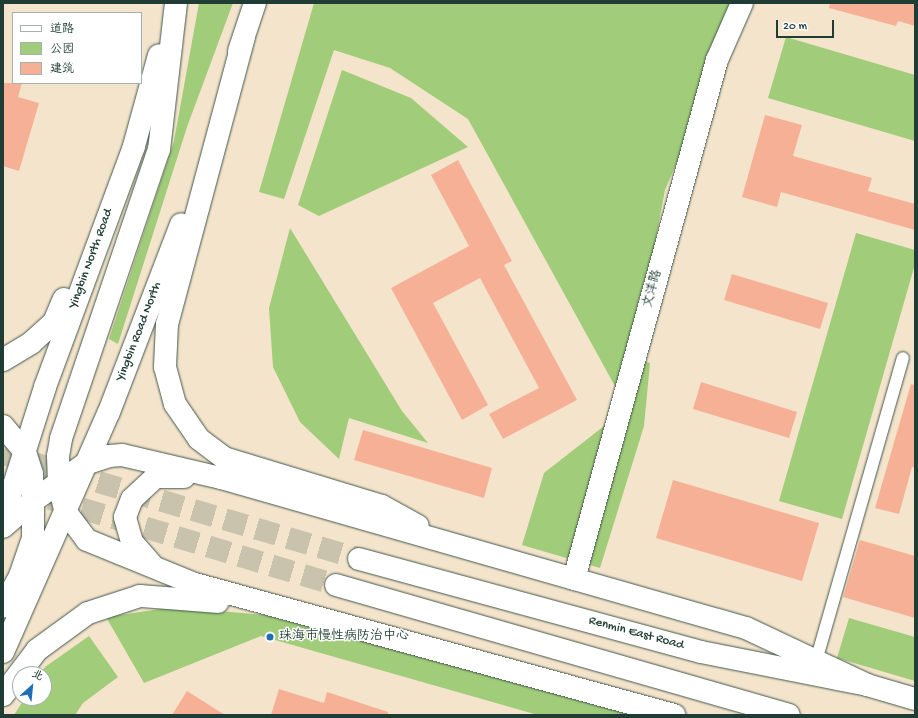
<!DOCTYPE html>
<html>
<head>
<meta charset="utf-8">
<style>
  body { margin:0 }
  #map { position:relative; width:918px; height:718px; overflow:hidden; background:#f4e4cb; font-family:"Gochi Hand","LXGW WenKai TC",sans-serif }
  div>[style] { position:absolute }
  .green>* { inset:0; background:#a1cc79 }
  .building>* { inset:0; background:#f6b096 }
  .primary-tunnel>* { height:22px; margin-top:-11px; transform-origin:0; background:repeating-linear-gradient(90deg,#c9c3ad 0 22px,transparent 0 33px) }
  .roads { filter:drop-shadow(0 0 1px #3f564b) drop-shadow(0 0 1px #3f564b) }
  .lane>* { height:12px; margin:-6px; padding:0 6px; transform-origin:6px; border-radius:6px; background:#fff }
  .street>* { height:22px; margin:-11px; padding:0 11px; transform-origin:11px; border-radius:11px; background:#fff }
  .primary>* { height:22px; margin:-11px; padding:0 11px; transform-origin:11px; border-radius:11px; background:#fff }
  .dots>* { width:11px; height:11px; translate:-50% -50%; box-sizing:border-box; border:2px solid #fff; border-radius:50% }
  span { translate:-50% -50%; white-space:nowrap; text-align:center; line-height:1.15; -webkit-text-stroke:3px #fff; paint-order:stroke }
  .street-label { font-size:13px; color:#1f3d34 }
  .poi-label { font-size:13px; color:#1f3d34 }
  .left { translate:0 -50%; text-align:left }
  .frame { position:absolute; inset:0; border:4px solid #1f3d34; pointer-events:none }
  .legend { position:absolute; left:12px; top:12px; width:130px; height:72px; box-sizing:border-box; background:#fff; border:1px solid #a5b1ae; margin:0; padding:5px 7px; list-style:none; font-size:12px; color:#1f3d34 }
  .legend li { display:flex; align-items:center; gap:8px; height:20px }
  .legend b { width:20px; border:1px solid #a5b1ae }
  .north { position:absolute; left:12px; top:666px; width:40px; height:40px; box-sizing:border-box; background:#fff; border:1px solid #a5b1ae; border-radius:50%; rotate:27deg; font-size:11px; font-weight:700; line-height:16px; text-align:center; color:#1f3d34 }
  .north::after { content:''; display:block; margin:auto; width:14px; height:18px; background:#1f6fb2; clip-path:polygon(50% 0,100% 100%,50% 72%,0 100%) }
  .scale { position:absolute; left:776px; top:20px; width:58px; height:18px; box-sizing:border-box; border:2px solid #1f3d34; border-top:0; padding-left:5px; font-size:12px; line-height:14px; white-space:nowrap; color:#1f3d34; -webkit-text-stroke:3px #fff; paint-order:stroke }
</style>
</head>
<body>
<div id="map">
  <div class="green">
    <i style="clip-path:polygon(199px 3px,233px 3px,187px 127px,118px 344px,109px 339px,174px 141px)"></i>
    <i style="clip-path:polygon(314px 3px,732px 3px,685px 143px,665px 190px,633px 358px,650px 363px,644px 426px,600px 568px,522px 545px,544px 473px,627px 408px,468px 119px,390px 68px,334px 50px,284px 199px,259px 192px)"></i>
    <i style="clip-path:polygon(786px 37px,915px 75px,915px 141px,768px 98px)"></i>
    <i style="clip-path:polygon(342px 70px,411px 98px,468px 147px,319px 216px,298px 205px)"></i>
    <i style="clip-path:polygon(290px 228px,402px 411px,428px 443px,349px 418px,339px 459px,300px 422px,273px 367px,269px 308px)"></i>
    <i style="clip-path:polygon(856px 233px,915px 250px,915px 264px,842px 519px,779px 501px)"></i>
    <i style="clip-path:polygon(174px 607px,266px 615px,636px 715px,538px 715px,261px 636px,144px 683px,106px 617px)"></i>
    <i style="clip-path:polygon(849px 618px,915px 637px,915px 681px,837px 658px)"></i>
    <i style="clip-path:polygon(89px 636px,118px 677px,83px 703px,75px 715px,14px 715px,25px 698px,44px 698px,44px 674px,40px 674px,45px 667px)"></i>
  </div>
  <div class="building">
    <i style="clip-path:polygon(830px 3px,915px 3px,915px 26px,898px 21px,896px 26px,829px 8px)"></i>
    <i style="clip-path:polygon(3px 83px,22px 83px,18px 97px,39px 103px,19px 171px,3px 166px)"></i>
    <i style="clip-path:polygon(765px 115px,802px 125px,793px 156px,872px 178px,868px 191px,915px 204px,915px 230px,781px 192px,777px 207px,742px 197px)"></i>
    <i style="clip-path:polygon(458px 160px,512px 261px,504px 265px,577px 400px,503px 439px,489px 414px,539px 388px,480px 278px,433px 303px,488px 405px,462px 420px,391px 288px,469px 246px,431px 175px)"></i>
    <i style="clip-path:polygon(732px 274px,828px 303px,820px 329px,724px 300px)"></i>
    <i style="clip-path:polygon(701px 382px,797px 412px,789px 438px,693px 409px)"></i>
    <i style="clip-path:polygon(911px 384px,915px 385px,915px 468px,912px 467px,899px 514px,875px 508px)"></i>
    <i style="clip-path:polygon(363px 430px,492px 468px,484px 498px,354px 460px)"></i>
    <i style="clip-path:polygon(673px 480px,819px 523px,802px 581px,656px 538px)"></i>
    <i style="clip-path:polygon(860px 540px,915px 556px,915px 618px,843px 597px)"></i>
    <i style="clip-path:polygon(279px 689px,324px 703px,327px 692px,388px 712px,388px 715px,271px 715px)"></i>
    <i style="clip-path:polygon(187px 691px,225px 715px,172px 715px)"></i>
  </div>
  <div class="primary-tunnel">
    <i style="left:3px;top:454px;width:371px;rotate:16.4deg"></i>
    <i style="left:50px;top:499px;width:299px;rotate:16.7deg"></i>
  </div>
  <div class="roads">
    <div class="lane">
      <i style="left:816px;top:661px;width:315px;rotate:-74deg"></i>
    </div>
    <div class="street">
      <i style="left:574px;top:579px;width:538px;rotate:-74.6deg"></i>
      <i style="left:717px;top:60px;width:62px;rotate:-66.3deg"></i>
    </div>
    <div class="primary">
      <i style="left:176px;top:3px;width:147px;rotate:96.6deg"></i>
      <i style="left:159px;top:149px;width:306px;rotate:108.7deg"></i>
      <i style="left:61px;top:439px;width:17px;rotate:100deg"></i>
      <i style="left:58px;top:456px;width:28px;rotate:88deg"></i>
      <i style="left:59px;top:484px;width:28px;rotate:77deg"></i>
      <i style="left:65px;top:511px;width:36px;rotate:53deg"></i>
      <i style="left:87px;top:540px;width:117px;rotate:22.2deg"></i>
      <i style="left:195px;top:584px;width:497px;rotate:15.3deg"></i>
      <i style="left:244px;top:37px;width:297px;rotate:105deg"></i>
      <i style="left:167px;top:324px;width:43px;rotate:92.7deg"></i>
      <i style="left:165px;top:367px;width:38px;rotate:75deg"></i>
      <i style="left:175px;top:404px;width:42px;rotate:55.6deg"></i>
      <i style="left:199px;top:439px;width:31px;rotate:37deg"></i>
      <i style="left:224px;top:458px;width:165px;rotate:16.9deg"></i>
      <i style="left:382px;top:506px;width:41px;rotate:29.1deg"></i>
      <i style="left:239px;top:51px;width:51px;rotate:-71.6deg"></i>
      <i style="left:3px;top:360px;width:33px;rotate:-31deg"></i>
      <i style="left:31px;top:343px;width:31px;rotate:-42deg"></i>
      <i style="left:54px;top:322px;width:25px;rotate:-67deg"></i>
      <i style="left:3px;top:426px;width:34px;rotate:50deg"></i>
      <i style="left:25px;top:452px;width:23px;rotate:72deg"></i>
      <i style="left:32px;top:474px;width:27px;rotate:88deg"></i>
      <i style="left:33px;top:501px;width:37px;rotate:90deg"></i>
      <i style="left:33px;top:538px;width:40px;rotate:108.9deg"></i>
      <i style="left:20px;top:576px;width:35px;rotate:119deg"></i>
      <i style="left:3px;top:513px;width:30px;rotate:-69deg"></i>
      <i style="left:14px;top:485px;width:103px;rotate:-72.4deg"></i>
      <i style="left:45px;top:387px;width:257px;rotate:-69.7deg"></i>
      <i style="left:134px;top:146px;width:94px;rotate:-74.6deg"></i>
      <i style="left:3px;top:527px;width:40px;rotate:-41deg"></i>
      <i style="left:33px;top:501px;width:64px;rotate:-35.4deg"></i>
      <i style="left:85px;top:464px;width:25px;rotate:-18deg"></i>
      <i style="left:109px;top:456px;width:13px;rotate:-4deg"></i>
      <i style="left:122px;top:455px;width:102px;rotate:13.1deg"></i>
      <i style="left:221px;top:478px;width:546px;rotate:15.95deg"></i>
      <i style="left:746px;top:628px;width:134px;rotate:25.2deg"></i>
      <i style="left:359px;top:559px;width:354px;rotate:15.2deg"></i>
      <i style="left:701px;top:652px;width:169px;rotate:11.2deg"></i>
      <i style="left:867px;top:685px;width:50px;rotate:16.3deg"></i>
      <i style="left:152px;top:565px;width:30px;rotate:-131deg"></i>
      <i style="left:132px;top:542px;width:26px;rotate:-106deg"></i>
      <i style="left:125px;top:517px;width:19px;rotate:-69deg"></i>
      <i style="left:132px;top:499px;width:33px;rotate:-43deg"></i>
      <i style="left:156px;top:477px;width:28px"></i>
      <i style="left:336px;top:585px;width:471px;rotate:16deg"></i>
      <i style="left:3px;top:652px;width:262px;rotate:-66.2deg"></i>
      <i style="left:109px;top:412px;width:201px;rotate:-69deg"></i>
      <i style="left:3px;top:695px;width:56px;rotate:-52.9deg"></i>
      <i style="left:37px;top:650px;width:63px;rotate:-36deg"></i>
      <i style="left:88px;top:613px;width:55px;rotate:-18.1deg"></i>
      <i style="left:140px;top:596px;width:78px;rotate:4.4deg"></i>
    </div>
  </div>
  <div class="dots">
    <i style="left:270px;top:637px;background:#1f6fb2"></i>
  </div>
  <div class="street-label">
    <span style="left:92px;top:259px;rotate:-70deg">Yingbin North Road</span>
    <span style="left:654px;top:289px;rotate:-75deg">文洋路</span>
    <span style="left:140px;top:332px;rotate:-69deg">Yingbin Road North</span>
    <span style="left:636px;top:634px;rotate:15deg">Renmin East Road</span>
  </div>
  <div class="poi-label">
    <span class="left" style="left:279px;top:637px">珠海市慢性病防治中心</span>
  </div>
  <div class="frame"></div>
  <ul class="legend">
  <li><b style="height:5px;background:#fff"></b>道路</li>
  <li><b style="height:11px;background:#a1cc79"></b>公园</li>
  <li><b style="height:11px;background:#f6b096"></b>建筑</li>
  </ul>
  <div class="north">北</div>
  <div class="scale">20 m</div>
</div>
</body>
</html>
